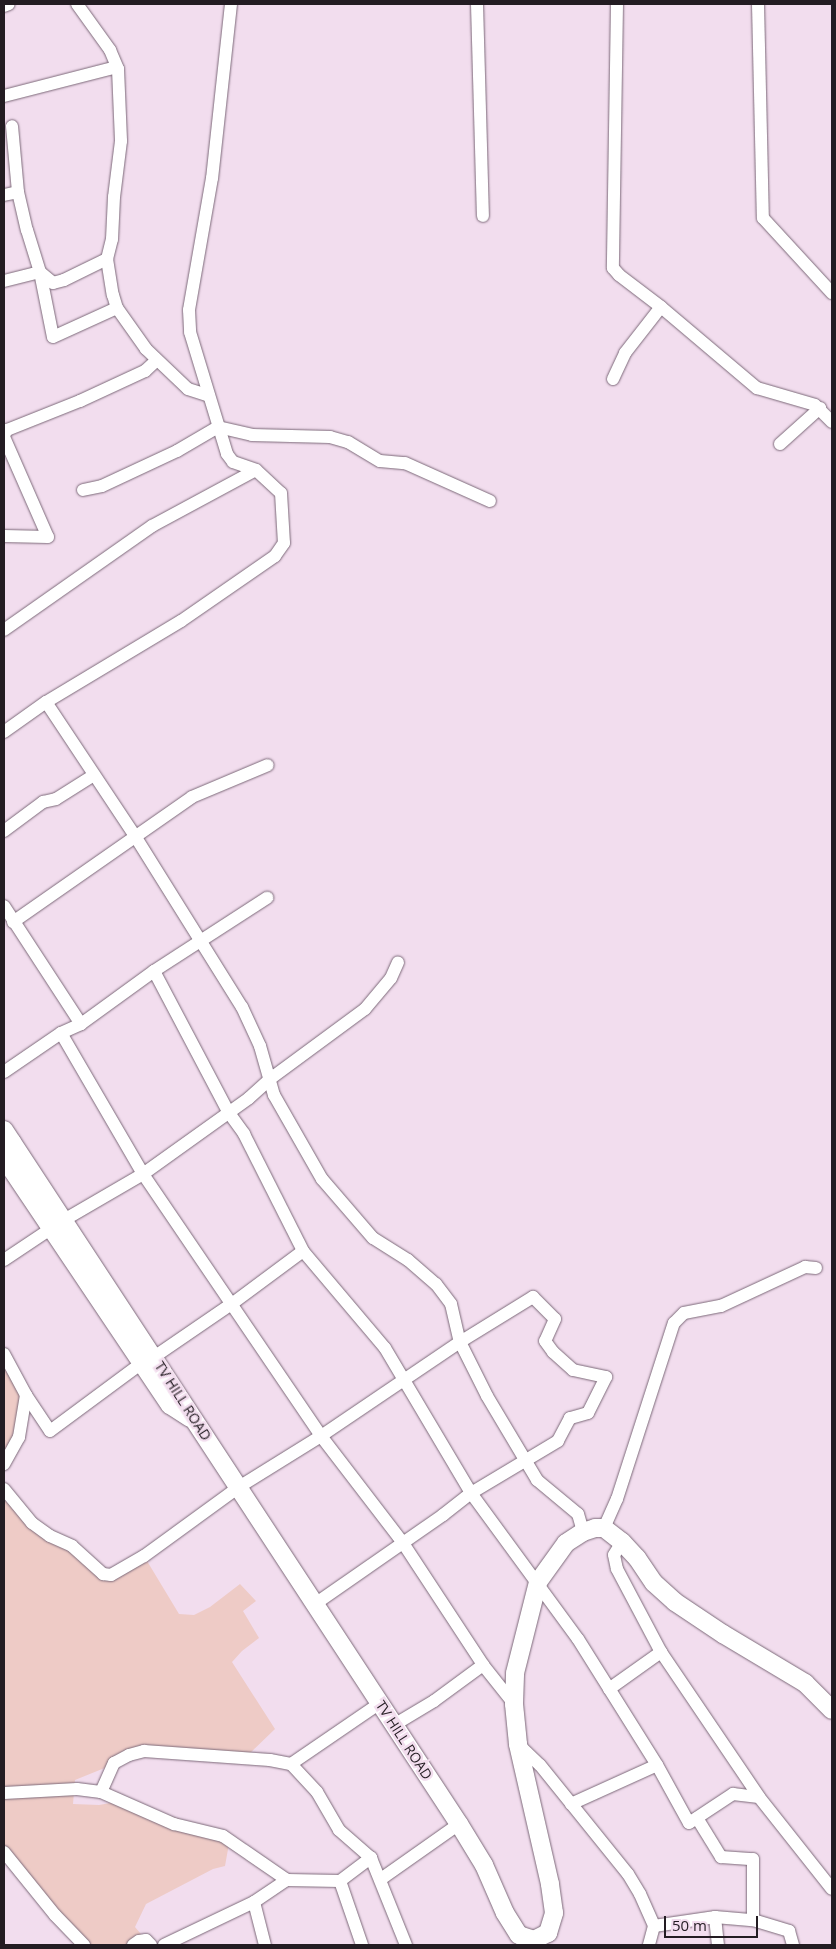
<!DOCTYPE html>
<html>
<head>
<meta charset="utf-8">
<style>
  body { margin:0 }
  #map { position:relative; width:836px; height:1949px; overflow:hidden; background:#f2ddee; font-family:"Open Sans",sans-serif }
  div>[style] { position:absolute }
  .green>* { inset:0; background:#eecbc6 }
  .roads { filter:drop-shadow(0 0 1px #7c6979) drop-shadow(0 0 1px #7c6979) }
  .street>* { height:12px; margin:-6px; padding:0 6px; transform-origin:6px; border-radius:6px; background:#fff }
  .secondary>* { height:18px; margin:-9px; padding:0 9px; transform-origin:9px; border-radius:9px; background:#fff }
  span { translate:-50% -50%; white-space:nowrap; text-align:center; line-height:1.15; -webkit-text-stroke:5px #f2ddee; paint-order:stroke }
  .street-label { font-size:14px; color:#231c22 }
  .frame { position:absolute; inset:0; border:5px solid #231c22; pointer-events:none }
  .scale { position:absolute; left:664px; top:1916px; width:94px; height:22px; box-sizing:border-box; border:2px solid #231c22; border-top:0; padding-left:6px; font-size:15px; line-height:18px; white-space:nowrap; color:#231c22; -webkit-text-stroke:4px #f2ddee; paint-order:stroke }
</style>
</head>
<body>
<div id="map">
  <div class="green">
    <i style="clip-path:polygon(4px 1354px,26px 1395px,4px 1464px)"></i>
    <i style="clip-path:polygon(4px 1489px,32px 1523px,103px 1574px,144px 1556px,179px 1614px,194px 1615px,210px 1607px,240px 1584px,256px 1601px,243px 1611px,259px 1638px,242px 1651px,232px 1662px,275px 1729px,249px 1754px,154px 1748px,75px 1780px,73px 1804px,99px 1805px,128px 1800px,230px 1838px,225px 1866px,213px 1869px,146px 1904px,135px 1927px,146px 1940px,133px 1945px,84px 1945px,4px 1852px)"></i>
  </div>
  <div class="roads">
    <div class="street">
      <i style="left:77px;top:4px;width:57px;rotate:54.3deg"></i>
      <i style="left:110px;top:50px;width:21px;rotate:67deg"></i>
      <i style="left:231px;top:4px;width:175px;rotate:96.2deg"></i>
      <i style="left:212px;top:178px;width:134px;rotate:99.9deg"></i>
      <i style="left:189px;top:310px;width:22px;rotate:87deg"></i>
      <i style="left:190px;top:332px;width:127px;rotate:73.1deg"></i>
      <i style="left:227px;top:454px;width:10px;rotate:53deg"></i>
      <i style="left:233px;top:462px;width:24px;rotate:19deg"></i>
      <i style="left:477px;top:4px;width:212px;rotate:88.4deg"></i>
      <i style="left:617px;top:4px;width:264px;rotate:90.9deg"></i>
      <i style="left:613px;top:268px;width:9px;rotate:49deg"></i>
      <i style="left:619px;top:275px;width:53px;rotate:37.3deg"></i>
      <i style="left:661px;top:307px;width:126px;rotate:40.2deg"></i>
      <i style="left:757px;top:388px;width:60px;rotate:16.3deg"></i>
      <i style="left:815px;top:405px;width:24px;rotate:45deg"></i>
      <i style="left:758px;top:4px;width:214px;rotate:88.7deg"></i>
      <i style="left:763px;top:218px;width:102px;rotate:47.4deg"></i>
      <i style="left:4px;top:6px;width:5px;rotate:-22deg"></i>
      <i style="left:4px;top:96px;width:113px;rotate:-14.4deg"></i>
      <i style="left:113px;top:68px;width:5px;rotate:11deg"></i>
      <i style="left:118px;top:69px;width:72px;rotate:87.6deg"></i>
      <i style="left:121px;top:141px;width:56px;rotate:97.1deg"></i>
      <i style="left:114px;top:197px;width:42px;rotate:92.7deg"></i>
      <i style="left:112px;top:239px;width:21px;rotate:104deg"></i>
      <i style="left:107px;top:259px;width:36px;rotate:81deg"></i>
      <i style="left:113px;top:295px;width:14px;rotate:73deg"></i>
      <i style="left:117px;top:308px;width:50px;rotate:54.7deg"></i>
      <i style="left:146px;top:349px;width:58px;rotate:43.6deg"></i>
      <i style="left:188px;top:389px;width:22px;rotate:18deg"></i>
      <i style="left:18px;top:192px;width:39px;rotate:77deg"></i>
      <i style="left:27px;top:230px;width:44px;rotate:72.8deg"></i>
      <i style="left:40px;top:272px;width:66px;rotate:78.7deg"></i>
      <i style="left:53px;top:337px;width:70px;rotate:-24.4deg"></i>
      <i style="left:4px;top:195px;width:14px;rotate:-12deg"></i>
      <i style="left:18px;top:192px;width:66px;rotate:-95.2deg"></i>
      <i style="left:4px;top:281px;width:37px;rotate:-14deg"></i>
      <i style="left:40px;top:272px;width:17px;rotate:40deg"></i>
      <i style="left:53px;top:283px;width:11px;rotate:-15deg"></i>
      <i style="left:64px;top:280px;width:48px;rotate:-26deg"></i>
      <i style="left:613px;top:379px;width:29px;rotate:-65deg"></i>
      <i style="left:625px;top:353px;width:58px;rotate:-52deg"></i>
      <i style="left:4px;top:435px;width:6px;rotate:-59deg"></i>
      <i style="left:7px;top:430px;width:79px;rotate:-21.7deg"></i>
      <i style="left:80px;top:401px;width:72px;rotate:-24.8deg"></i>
      <i style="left:145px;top:371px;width:16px;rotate:-43deg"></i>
      <i style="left:4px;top:437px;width:109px;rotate:66.3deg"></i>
      <i style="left:48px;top:537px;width:44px;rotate:-178.7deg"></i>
      <i style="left:780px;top:444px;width:54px;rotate:-42deg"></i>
      <i style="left:83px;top:490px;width:19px;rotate:-12deg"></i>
      <i style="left:102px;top:486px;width:83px;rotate:-25deg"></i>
      <i style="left:177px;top:451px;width:48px;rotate:-30.3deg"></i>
      <i style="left:218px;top:427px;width:35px;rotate:13deg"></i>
      <i style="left:252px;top:435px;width:78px;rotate:1.5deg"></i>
      <i style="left:330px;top:437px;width:19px;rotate:16deg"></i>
      <i style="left:348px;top:442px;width:37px;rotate:31deg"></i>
      <i style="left:380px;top:461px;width:25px;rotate:5deg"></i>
      <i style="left:405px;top:463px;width:93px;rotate:24.1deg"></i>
      <i style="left:4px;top:630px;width:181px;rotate:-35.1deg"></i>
      <i style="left:152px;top:526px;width:118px;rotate:-28.3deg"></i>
      <i style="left:256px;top:470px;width:34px;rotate:43deg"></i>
      <i style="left:281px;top:493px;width:50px;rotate:86.6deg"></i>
      <i style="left:284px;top:543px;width:16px;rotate:125deg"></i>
      <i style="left:275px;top:556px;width:114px;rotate:145.3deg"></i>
      <i style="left:181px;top:621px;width:157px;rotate:149deg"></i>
      <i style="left:46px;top:702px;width:52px;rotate:144.5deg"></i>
      <i style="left:46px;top:702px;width:161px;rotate:56.4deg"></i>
      <i style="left:135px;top:836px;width:202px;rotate:58deg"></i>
      <i style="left:242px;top:1007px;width:43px;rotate:65.2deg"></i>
      <i style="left:260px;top:1046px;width:51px;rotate:74.1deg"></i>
      <i style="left:274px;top:1095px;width:97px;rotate:60.3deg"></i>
      <i style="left:322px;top:1179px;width:78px;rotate:49.2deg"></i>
      <i style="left:373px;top:1238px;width:41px;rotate:32.2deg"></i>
      <i style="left:408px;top:1260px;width:37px;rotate:41deg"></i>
      <i style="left:436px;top:1284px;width:25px;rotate:53deg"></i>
      <i style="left:451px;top:1304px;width:39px;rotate:77deg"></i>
      <i style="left:460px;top:1342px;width:60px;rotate:63.4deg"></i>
      <i style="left:487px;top:1396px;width:98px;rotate:59.2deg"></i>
      <i style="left:537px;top:1480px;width:53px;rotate:39.7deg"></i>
      <i style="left:578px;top:1514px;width:19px;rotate:74deg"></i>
      <i style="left:4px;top:831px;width:49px;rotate:-36.6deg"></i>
      <i style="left:43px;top:802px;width:13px;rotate:-13deg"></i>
      <i style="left:56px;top:799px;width:45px;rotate:-32.3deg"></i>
      <i style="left:4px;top:906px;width:141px;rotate:56.9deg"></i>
      <i style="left:13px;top:922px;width:218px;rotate:-34.9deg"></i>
      <i style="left:192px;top:797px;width:82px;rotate:-22.8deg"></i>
      <i style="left:154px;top:971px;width:161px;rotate:62.2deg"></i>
      <i style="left:229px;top:1113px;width:26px;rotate:54deg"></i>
      <i style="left:244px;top:1134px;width:131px;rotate:63.2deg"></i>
      <i style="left:303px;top:1251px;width:127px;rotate:49.8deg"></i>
      <i style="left:385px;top:1348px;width:169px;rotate:59.3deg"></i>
      <i style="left:471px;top:1493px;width:181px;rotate:53.8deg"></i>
      <i style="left:578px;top:1639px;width:149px;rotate:57.9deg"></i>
      <i style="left:657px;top:1765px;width:66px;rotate:61.1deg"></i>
      <i style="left:689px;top:1823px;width:53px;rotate:-33.4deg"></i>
      <i style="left:733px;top:1794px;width:26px;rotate:7deg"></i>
      <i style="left:61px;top:1033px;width:163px;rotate:59.8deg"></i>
      <i style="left:143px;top:1174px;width:317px;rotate:55.8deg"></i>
      <i style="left:321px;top:1436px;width:135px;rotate:52.5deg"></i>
      <i style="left:403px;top:1543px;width:146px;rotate:56.7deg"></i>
      <i style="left:483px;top:1665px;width:50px;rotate:51.5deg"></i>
      <i style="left:4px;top:1072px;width:69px;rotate:-34.4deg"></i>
      <i style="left:61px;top:1033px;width:22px;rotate:-24deg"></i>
      <i style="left:81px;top:1024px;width:90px;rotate:-36deg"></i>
      <i style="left:154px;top:971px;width:135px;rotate:-32.9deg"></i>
      <i style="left:64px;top:1220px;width:91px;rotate:-30.2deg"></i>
      <i style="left:143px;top:1174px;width:130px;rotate:-35.6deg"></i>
      <i style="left:249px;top:1098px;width:28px;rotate:-42deg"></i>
      <i style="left:270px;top:1079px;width:118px;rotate:-36.4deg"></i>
      <i style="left:365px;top:1009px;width:40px;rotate:-50deg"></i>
      <i style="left:391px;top:978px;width:17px;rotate:-66deg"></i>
      <i style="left:4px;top:1260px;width:58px;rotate:-33.7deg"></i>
      <i style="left:4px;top:1354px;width:47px;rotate:61.8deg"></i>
      <i style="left:26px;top:1395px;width:43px;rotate:99.5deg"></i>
      <i style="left:19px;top:1437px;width:31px;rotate:119deg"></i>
      <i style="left:154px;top:1357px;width:96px;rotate:-34.4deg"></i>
      <i style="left:233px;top:1303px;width:87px;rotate:-36.6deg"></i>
      <i style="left:26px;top:1395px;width:43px;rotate:56.3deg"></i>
      <i style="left:50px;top:1431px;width:114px;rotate:-36.5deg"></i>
      <i style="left:4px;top:1489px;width:44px;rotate:50.5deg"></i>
      <i style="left:32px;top:1523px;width:22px;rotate:36deg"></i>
      <i style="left:50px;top:1536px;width:24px;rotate:24deg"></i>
      <i style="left:72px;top:1546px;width:42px;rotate:42.1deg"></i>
      <i style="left:103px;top:1574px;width:8px;rotate:7deg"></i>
      <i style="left:111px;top:1575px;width:38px;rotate:-30deg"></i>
      <i style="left:144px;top:1556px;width:117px;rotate:-36deg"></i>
      <i style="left:239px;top:1487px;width:97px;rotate:-31.9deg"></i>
      <i style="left:321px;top:1436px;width:168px;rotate:-34.1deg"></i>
      <i style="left:460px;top:1342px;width:86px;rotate:-31.7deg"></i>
      <i style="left:533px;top:1297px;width:31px;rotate:45deg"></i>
      <i style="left:555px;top:1319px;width:24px;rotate:114deg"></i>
      <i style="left:545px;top:1341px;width:14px;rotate:54deg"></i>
      <i style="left:553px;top:1352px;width:27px;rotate:42deg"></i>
      <i style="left:573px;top:1370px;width:34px;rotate:12deg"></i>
      <i style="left:606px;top:1377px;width:40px;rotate:116.6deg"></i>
      <i style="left:588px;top:1413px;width:19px;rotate:164deg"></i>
      <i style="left:570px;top:1418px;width:26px;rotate:118deg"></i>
      <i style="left:558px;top:1441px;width:101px;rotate:149.1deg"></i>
      <i style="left:471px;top:1493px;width:36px;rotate:142deg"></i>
      <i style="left:443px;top:1515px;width:156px;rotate:145.2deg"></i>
      <i style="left:604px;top:1528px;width:32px;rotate:-66deg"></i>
      <i style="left:617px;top:1499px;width:185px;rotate:-72.1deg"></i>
      <i style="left:674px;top:1323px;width:14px;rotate:-45deg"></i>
      <i style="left:684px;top:1313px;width:38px;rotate:-11deg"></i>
      <i style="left:721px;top:1306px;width:93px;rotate:-24.9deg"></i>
      <i style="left:805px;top:1267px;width:11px;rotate:5deg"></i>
      <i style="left:622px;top:1542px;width:15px;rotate:122deg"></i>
      <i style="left:614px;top:1555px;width:14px;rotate:78deg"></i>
      <i style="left:617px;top:1569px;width:94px;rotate:62.1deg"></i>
      <i style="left:661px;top:1652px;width:175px;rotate:55.9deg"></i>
      <i style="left:759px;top:1797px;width:117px;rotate:51.6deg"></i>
      <i style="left:609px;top:1689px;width:64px;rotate:-35.4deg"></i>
      <i style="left:394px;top:1725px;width:47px;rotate:-31deg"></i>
      <i style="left:434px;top:1701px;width:61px;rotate:-36.3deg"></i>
      <i style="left:518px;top:1744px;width:30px;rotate:44deg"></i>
      <i style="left:540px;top:1765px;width:140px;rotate:51.1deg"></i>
      <i style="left:628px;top:1874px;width:23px;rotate:59deg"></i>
      <i style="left:640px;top:1894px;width:35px;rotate:66deg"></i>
      <i style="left:654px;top:1926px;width:20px;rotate:105deg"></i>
      <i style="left:291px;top:1764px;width:108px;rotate:-34.4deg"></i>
      <i style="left:101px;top:1792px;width:32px;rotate:-66deg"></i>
      <i style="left:114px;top:1763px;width:17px;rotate:-28deg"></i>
      <i style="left:129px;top:1755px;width:16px;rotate:-15deg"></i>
      <i style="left:144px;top:1751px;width:126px;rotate:4.1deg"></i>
      <i style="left:270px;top:1760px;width:21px;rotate:11deg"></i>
      <i style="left:291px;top:1764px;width:38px;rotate:47deg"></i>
      <i style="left:317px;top:1792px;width:44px;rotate:59.9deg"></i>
      <i style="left:339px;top:1830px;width:43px;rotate:41.2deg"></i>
      <i style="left:371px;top:1858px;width:94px;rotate:68.1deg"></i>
      <i style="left:4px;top:1793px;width:73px;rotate:-3.1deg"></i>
      <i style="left:77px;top:1789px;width:24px;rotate:7deg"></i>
      <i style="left:101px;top:1792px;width:80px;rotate:23.7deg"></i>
      <i style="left:174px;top:1824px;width:50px;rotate:13.8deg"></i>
      <i style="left:223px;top:1836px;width:78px;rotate:34.5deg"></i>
      <i style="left:571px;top:1804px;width:94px;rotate:-24.4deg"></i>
      <i style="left:697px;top:1818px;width:46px;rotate:58.4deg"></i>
      <i style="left:721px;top:1857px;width:32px;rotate:4deg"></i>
      <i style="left:753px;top:1859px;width:61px;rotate:90deg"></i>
      <i style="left:753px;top:1920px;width:38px;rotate:17deg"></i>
      <i style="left:789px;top:1931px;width:15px;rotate:74deg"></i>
      <i style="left:4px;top:1852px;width:81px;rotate:51deg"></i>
      <i style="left:55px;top:1915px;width:42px;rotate:46deg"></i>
      <i style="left:381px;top:1879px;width:95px;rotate:-35.2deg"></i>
      <i style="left:340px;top:1881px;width:68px;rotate:71deg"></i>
      <i style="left:254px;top:1902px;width:44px;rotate:75.7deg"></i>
      <i style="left:715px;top:1917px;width:28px;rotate:84deg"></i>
      <i style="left:654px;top:1926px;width:62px;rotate:-8.4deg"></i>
      <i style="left:715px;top:1917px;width:38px;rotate:5deg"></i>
      <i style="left:133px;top:1945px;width:7px;rotate:-34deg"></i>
      <i style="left:139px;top:1941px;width:7px;rotate:-8deg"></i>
      <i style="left:146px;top:1940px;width:7px;rotate:45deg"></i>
      <i style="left:164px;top:1945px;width:100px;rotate:-25.5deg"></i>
      <i style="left:254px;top:1902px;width:40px;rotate:-34deg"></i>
      <i style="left:287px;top:1880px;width:53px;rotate:1.1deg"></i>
      <i style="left:340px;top:1881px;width:39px;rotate:-37deg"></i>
    </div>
    <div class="secondary">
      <i style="left:4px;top:1130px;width:830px;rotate:56.75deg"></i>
      <i style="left:459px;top:1824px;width:48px;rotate:58.6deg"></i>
      <i style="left:484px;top:1865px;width:52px;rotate:66.4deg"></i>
      <i style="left:505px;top:1913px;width:26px;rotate:58deg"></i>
      <i style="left:519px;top:1935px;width:16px;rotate:18deg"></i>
      <i style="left:534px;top:1940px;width:16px;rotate:-27deg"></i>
      <i style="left:548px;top:1933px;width:21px;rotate:-73deg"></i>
      <i style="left:554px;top:1913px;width:29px;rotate:-98deg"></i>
      <i style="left:550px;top:1884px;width:144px;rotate:-102.9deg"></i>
      <i style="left:518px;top:1744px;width:40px;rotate:-95.7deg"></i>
      <i style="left:514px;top:1704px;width:31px;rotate:-88deg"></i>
      <i style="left:515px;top:1673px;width:94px;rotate:-75.8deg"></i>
      <i style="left:538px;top:1582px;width:48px;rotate:-54.3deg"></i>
      <i style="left:566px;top:1543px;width:20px;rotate:-33deg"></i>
      <i style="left:583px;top:1532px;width:13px;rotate:-18deg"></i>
      <i style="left:595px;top:1528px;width:9px"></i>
      <i style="left:604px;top:1528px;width:23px;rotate:38deg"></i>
      <i style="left:622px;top:1542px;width:22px;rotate:47deg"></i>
      <i style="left:637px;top:1558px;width:30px;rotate:56deg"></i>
      <i style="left:654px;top:1583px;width:28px;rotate:42deg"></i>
      <i style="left:675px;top:1602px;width:58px;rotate:33.7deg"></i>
      <i style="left:723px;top:1634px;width:96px;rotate:30.9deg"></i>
      <i style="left:805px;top:1683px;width:38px;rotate:45deg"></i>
      <i style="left:12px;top:1142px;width:28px;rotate:90deg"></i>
      <i style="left:12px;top:1170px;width:283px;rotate:56.1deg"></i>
      <i style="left:170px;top:1405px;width:24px;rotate:33deg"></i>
    </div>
  </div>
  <div class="street-label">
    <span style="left:183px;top:1401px;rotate:57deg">TV HILL ROAD</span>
    <span style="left:404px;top:1740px;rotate:57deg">TV HILL ROAD</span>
  </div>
  <div class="frame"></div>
  <div class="scale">50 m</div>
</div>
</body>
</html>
